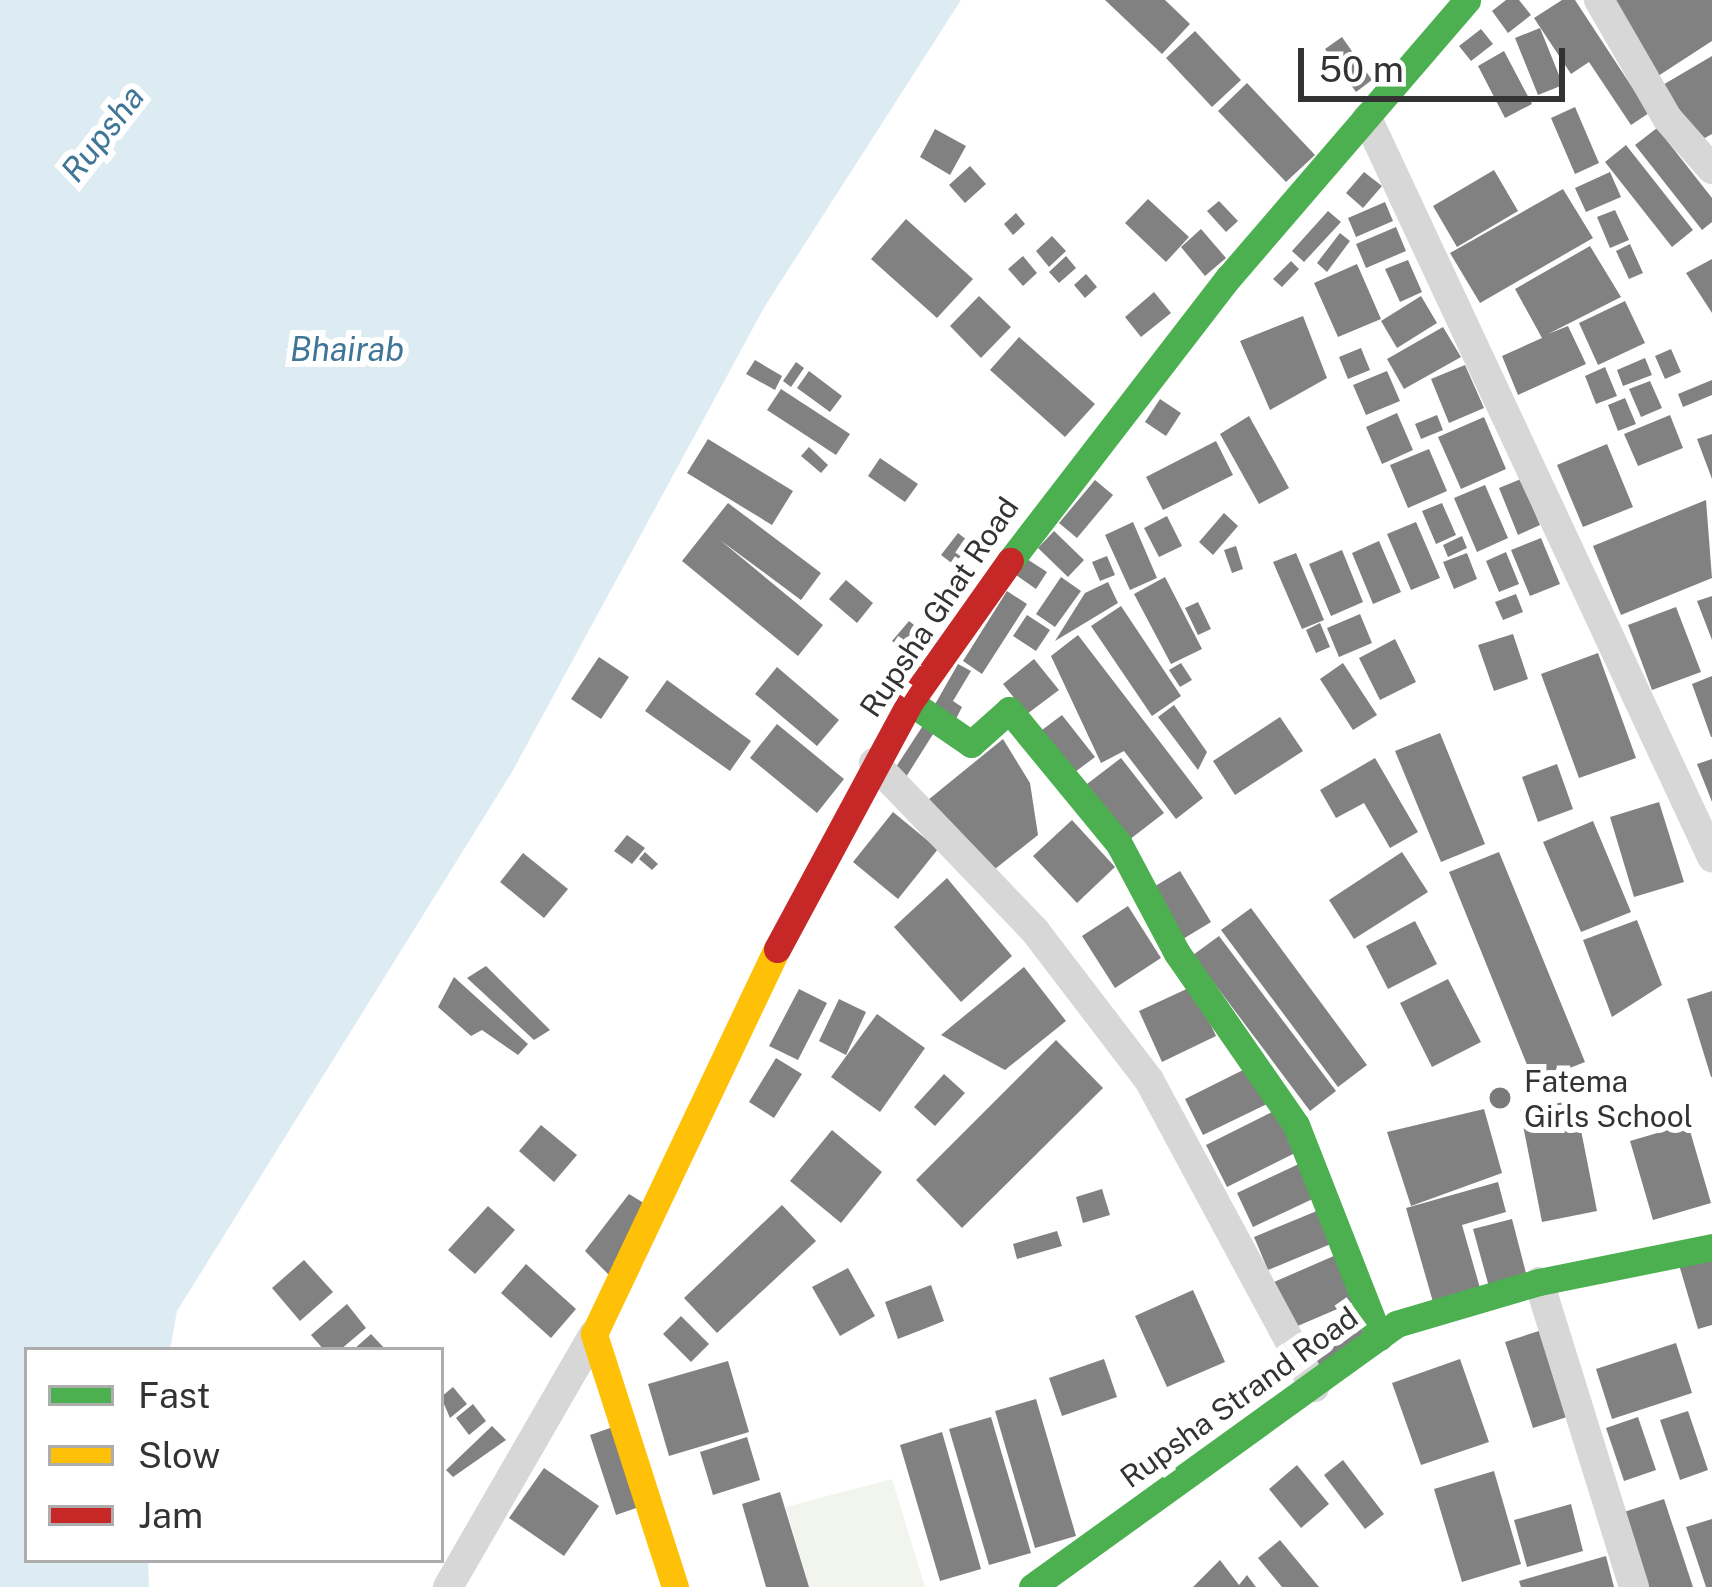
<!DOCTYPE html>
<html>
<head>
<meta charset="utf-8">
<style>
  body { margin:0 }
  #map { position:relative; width:1712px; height:1587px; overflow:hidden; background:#fff; font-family:"Public Sans",sans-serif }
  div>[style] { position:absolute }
  .green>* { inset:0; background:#f1f5ed }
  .water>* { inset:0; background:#ddebf3 }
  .building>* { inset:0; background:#818181 }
  .street>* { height:30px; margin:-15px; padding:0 15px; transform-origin:15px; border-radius:15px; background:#d7d7d7 }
  .fast>* { height:27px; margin:-13.5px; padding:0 13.5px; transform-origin:13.5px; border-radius:13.5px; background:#4caf50 }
  .slow>* { height:27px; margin:-13.5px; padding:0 13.5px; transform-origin:13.5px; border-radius:13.5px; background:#ffc107 }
  .jam>* { height:27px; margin:-13.5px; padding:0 13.5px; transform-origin:13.5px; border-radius:13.5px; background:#c62828 }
  .dots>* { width:33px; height:33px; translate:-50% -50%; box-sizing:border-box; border:6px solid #fff; border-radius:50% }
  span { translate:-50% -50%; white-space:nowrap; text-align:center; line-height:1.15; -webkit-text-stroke:12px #fff; paint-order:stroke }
  .street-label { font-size:30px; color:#333 }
  .poi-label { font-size:30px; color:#333 }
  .left { translate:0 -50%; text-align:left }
  .water-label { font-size:33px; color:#3f7597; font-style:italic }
  .legend { position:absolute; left:24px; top:1347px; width:420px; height:216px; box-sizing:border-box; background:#fff; border:3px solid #adadad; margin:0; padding:15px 21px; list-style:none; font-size:36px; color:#333 }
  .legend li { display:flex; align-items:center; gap:24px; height:60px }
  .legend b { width:60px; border:3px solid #adadad }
  .scale { position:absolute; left:1298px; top:48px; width:267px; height:54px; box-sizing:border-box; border:6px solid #333; border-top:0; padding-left:15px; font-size:36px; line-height:42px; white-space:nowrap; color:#333; -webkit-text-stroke:9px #fff; paint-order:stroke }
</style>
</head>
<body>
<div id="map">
  <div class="green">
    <i style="clip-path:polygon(892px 1479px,925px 1587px,809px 1587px,786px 1507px)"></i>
  </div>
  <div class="water">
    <i style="clip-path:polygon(0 0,961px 0,765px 306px,512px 772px,177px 1311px,170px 1350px,27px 1350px,27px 1560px,148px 1560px,149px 1587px,0 1587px)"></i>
  </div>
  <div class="building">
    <i style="clip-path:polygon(1105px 0,1165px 0,1190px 24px,1162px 54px)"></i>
    <i style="clip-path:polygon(1506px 0,1519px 0,1531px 15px,1508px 33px,1492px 11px)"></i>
    <i style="clip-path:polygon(1562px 0,1575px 0,1649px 113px,1631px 125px,1589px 62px,1571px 74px,1534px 18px)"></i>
    <i style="clip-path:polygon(1605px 0,1712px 0,1712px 41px,1655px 78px)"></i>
    <i style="clip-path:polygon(1540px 28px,1563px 85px,1538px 95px,1515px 38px)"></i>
    <i style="clip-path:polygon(1481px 29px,1493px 44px,1471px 61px,1459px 46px)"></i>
    <i style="clip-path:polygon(1195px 31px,1241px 80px,1212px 107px,1166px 58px)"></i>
    <i style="clip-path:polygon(1342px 37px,1372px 80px,1356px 92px,1325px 49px)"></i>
    <i style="clip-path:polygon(1504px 51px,1532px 104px,1505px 118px,1478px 66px)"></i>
    <i style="clip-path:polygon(1712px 56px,1712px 134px,1694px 144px,1661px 86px)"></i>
    <i style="clip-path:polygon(1247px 83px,1315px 155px,1286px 182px,1218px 111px)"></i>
    <i style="clip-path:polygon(1575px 107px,1599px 163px,1575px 174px,1551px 118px)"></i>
    <i style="clip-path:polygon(1657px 128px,1712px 198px,1712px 222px,1702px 230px,1635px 145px)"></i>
    <i style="clip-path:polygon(935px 129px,966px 146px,950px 175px,920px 157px)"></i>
    <i style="clip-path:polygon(1626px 145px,1693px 230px,1672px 247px,1605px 162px)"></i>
    <i style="clip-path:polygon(970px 166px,986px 184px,965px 203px,949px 185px)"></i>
    <i style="clip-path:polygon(1494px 170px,1518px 211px,1457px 247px,1433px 206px)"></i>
    <i style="clip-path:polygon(1364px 172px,1382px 186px,1363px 208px,1346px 193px)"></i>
    <i style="clip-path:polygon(1610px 172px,1621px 197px,1586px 212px,1575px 188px)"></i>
    <i style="clip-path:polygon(1563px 189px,1593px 238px,1480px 303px,1450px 253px)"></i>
    <i style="clip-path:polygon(1148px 199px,1189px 237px,1166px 262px,1125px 223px)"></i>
    <i style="clip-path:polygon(1219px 201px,1238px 221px,1226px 232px,1207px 211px)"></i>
    <i style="clip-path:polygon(1385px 202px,1393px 221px,1356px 237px,1348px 218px)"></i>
    <i style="clip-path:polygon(1615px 210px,1629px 240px,1610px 248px,1597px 217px)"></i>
    <i style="clip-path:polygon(1328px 211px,1341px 222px,1304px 262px,1292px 251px)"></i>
    <i style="clip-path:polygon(1016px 213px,1025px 224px,1013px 235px,1004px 224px)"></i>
    <i style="clip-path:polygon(906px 219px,973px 279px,937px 318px,871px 259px)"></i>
    <i style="clip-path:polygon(1396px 227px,1406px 251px,1366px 268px,1356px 244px)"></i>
    <i style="clip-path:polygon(1201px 229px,1226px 258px,1205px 276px,1181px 247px)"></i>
    <i style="clip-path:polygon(1340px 233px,1350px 241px,1327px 272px,1317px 263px)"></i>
    <i style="clip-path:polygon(1052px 236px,1066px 251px,1049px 267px,1036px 251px)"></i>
    <i style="clip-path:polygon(1630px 244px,1643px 273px,1629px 279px,1616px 251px)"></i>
    <i style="clip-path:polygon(1590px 246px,1621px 297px,1548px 334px,1568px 326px,1586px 364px,1518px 395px,1502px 356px,1542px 338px,1515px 289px)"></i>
    <i style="clip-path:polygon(1023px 256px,1037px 273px,1023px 286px,1008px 269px)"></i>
    <i style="clip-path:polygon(1066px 256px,1076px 268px,1059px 283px,1049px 272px)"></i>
    <i style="clip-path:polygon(1712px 259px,1712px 313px,1686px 273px)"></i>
    <i style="clip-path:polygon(1408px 260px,1422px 292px,1400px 302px,1385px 269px)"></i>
    <i style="clip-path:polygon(1291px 261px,1299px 269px,1282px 287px,1273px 279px)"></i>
    <i style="clip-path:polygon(1357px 264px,1381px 319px,1338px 337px,1314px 283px)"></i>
    <i style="clip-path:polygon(1086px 274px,1097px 287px,1085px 298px,1074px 285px)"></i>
    <i style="clip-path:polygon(1154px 292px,1171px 313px,1141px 337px,1125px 317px)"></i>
    <i style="clip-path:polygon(979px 296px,1011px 327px,981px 358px,950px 326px)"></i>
    <i style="clip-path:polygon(1421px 296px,1437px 323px,1397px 348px,1381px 321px)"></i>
    <i style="clip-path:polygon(1625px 301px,1645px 343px,1598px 365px,1579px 323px)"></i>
    <i style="clip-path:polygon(1303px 316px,1327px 378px,1270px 410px,1240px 341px)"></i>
    <i style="clip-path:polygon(1443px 327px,1461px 357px,1404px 389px,1387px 359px)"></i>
    <i style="clip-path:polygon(1019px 337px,1095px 404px,1065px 437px,990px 370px)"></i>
    <i style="clip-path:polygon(1361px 348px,1370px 370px,1348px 379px,1339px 357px)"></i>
    <i style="clip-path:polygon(1671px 349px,1681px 372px,1665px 379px,1655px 356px)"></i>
    <i style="clip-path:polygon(1645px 358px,1652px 375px,1623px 386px,1617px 370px)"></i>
    <i style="clip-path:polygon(755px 360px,782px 376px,775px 390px,746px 374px)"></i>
    <i style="clip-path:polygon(796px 362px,804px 368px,791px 387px,783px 381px)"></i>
    <i style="clip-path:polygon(1465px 365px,1484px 408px,1449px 423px,1431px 379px)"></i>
    <i style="clip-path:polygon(1605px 367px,1617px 396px,1596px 404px,1585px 376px)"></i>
    <i style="clip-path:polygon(809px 371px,842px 396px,830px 412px,797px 388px)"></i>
    <i style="clip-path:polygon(1387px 371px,1400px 401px,1366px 415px,1353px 385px)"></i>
    <i style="clip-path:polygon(1712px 380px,1712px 395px,1683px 407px,1678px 394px)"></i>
    <i style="clip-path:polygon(1650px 381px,1662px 408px,1641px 417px,1629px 389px)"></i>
    <i style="clip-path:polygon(781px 389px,850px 434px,836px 455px,767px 410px)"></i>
    <i style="clip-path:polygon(1625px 398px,1636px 424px,1618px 431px,1608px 405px)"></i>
    <i style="clip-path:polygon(1160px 399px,1181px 413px,1166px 436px,1145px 422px)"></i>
    <i style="clip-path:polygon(1397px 413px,1413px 450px,1382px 464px,1366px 427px)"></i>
    <i style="clip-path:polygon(1437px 415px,1443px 430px,1421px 439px,1415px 424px)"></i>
    <i style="clip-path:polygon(1670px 415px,1683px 448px,1638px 466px,1624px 434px)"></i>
    <i style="clip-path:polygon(1249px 416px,1289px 488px,1259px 504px,1220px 434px)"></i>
    <i style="clip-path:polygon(1484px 417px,1506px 469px,1461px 489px,1438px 437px)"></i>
    <i style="clip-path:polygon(1712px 434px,1712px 479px,1697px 439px)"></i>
    <i style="clip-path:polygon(708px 439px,793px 491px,772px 525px,687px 473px)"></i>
    <i style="clip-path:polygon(1216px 441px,1233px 475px,1163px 510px,1146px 477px)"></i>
    <i style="clip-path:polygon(1607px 444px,1633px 507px,1583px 527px,1557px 465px)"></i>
    <i style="clip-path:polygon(809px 447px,828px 465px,821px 473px,801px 456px)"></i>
    <i style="clip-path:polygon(1429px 449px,1447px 491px,1408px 508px,1390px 465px)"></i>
    <i style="clip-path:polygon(880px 458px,918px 484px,905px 502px,868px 476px)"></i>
    <i style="clip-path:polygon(1521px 479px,1540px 525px,1518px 535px,1499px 488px)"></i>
    <i style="clip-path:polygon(1095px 480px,1113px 495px,1077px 538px,1059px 523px)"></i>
    <i style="clip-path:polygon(1485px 485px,1508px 538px,1477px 552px,1454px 498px)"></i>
    <i style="clip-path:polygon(1706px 500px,1712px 578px,1621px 615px,1593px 546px)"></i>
    <i style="clip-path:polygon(728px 503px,821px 573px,801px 600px,720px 540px,823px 625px,798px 656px,682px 561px)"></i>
    <i style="clip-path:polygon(1442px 503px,1456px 535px,1436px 544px,1422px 511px)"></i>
    <i style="clip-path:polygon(1224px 513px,1238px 526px,1213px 555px,1199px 542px)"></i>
    <i style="clip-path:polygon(1167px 516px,1182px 546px,1159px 557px,1144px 528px)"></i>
    <i style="clip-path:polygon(1133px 522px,1157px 578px,1130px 590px,1105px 535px)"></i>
    <i style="clip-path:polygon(1416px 522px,1440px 578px,1411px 590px,1387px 534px)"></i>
    <i style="clip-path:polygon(1054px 531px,1084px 560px,1068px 577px,1038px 548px)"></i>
    <i style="clip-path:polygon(958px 533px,990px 558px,974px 580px,941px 555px)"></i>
    <i style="clip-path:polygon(1462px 536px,1467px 548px,1448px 557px,1443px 545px)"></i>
    <i style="clip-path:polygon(1541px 538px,1560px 584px,1530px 596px,1511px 550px)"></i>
    <i style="clip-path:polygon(1379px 541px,1401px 592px,1373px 604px,1352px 553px)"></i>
    <i style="clip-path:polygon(1236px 546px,1243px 569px,1232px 573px,1224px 550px)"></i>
    <i style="clip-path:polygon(1342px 550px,1363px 602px,1331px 616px,1309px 564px)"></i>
    <i style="clip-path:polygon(1506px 552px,1519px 584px,1499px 592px,1486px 561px)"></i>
    <i style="clip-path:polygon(1296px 553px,1324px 620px,1302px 629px,1273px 562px)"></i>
    <i style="clip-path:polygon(1467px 553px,1477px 579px,1454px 589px,1443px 562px)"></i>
    <i style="clip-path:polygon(1107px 556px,1115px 575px,1100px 581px,1092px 562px)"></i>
    <i style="clip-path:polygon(1027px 559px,1047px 572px,1036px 589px,1016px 575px)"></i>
    <i style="clip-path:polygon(1061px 577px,1081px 591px,1055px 627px,1036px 614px)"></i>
    <i style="clip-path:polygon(1165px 577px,1202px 649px,1171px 664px,1134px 594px)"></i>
    <i style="clip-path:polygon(846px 580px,873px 603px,857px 623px,829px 599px)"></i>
    <i style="clip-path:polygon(1108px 582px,1118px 603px,1055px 641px,1085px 593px)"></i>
    <i style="clip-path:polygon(1007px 591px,1027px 604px,982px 674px,963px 661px)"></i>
    <i style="clip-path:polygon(1516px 594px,1523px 612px,1503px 620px,1495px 602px)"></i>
    <i style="clip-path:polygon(1712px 596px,1712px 640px,1697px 601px)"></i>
    <i style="clip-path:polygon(1198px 602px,1211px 629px,1198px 635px,1185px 608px)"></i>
    <i style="clip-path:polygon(1121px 606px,1181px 696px,1152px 716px,1091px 626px)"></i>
    <i style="clip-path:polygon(1676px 607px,1701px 672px,1652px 690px,1628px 625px)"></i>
    <i style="clip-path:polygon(1360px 614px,1372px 643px,1339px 657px,1327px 628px)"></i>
    <i style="clip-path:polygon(1027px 615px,1050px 630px,1036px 651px,1013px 636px)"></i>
    <i style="clip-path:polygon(909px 621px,923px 632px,906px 653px,892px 641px)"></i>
    <i style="clip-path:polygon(1320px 623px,1330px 647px,1316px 653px,1306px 630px)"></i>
    <i style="clip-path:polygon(1513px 634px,1528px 679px,1494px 691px,1478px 645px)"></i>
    <i style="clip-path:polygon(1078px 635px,1203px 798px,1176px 819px,1124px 751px,1101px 763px,1051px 656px)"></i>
    <i style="clip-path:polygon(1395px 639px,1416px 682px,1380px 700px,1359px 658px)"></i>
    <i style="clip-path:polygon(1598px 653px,1636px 758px,1579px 778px,1541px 674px)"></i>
    <i style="clip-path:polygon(599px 657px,629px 677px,601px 719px,571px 699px)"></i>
    <i style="clip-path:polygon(1034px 659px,1059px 690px,1027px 714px,1003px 684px)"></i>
    <i style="clip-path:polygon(1181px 663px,1192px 680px,1180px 687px,1169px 670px)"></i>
    <i style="clip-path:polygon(1343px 663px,1377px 715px,1353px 730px,1320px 679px)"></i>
    <i style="clip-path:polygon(958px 664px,971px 671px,953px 701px,962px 707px,956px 719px,934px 706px)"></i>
    <i style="clip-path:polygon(777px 667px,839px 720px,817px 746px,755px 694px)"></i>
    <i style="clip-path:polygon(1712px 676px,1712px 737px,1711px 737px,1692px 684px)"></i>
    <i style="clip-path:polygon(667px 680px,751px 741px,730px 771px,645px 711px)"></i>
    <i style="clip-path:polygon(1174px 705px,1207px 752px,1198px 770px,1158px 717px)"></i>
    <i style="clip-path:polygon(1062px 715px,1095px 757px,1075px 772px,1042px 730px)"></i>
    <i style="clip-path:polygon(1280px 717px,1303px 751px,1235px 795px,1213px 761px)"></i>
    <i style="clip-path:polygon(777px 724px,844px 779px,817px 813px,750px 758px)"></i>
    <i style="clip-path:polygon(924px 724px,935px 731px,906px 777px,894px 770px)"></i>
    <i style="clip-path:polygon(1440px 733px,1485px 844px,1441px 862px,1395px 751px)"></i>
    <i style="clip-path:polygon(1003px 739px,1030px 783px,1038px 835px,995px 869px,928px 800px)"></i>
    <i style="clip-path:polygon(1121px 758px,1164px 813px,1129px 840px,1087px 784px)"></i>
    <i style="clip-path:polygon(1375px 758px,1418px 832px,1390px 848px,1364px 803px,1336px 818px,1320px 790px)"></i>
    <i style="clip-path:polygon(1712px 759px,1712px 802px,1697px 764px)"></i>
    <i style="clip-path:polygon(1557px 764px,1573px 809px,1538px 822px,1522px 777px)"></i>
    <i style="clip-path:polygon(1659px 802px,1684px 882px,1634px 897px,1610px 817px)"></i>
    <i style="clip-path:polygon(893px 812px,938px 849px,898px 899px,853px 862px)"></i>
    <i style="clip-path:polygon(1072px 820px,1115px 867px,1077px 903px,1033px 856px)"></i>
    <i style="clip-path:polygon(1593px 821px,1631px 912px,1581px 932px,1543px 842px)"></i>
    <i style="clip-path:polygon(627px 835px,645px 848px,632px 864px,614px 851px)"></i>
    <i style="clip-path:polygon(645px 852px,658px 864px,652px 870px,639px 859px)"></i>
    <i style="clip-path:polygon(1402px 852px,1428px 892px,1354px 939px,1329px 900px)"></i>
    <i style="clip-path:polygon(1499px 852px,1585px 1062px,1534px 1082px,1449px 872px)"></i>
    <i style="clip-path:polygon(523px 853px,568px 889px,544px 918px,500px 882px)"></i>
    <i style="clip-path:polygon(1180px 871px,1211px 922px,1183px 939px,1152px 888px)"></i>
    <i style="clip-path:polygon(947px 878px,1012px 956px,961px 1002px,894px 927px)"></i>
    <i style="clip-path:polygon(1128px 906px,1161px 958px,1115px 988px,1082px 936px)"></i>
    <i style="clip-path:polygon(1251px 908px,1367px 1065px,1338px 1087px,1221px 930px)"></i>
    <i style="clip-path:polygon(1637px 920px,1662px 985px,1612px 1017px,1583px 940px)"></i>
    <i style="clip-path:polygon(1415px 921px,1437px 964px,1388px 989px,1366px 946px)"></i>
    <i style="clip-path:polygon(1219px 936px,1336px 1091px,1310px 1111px,1193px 955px)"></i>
    <i style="clip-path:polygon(486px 966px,550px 1030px,534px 1040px,467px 978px)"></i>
    <i style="clip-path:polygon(1024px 967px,1066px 1021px,1005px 1070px,941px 1035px)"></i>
    <i style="clip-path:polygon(454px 977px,528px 1044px,518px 1055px,482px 1030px,471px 1036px,438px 1007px)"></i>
    <i style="clip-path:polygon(1448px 979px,1481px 1042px,1432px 1067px,1400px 1003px)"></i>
    <i style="clip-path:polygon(1193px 986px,1216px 1036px,1162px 1062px,1139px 1011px)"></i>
    <i style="clip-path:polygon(799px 989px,827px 1003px,798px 1060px,769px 1046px)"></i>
    <i style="clip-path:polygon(1712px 991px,1712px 1077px,1711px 1077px,1687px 999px)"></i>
    <i style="clip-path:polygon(839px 999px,866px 1012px,846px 1055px,819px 1041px)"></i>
    <i style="clip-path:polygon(877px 1014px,925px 1048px,880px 1112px,831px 1077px)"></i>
    <i style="clip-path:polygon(1056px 1040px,1103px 1088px,962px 1228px,916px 1180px)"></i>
    <i style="clip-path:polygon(776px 1058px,802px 1074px,774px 1118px,749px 1102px)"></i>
    <i style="clip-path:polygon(1249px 1067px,1267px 1104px,1203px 1135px,1185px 1099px)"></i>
    <i style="clip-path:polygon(944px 1074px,965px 1093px,935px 1126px,914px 1107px)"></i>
    <i style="clip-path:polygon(1575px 1100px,1597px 1211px,1542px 1222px,1520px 1110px)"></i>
    <i style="clip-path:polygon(1484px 1109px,1502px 1173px,1411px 1206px,1387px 1132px)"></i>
    <i style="clip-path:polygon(1276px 1110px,1297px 1152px,1227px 1187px,1206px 1145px)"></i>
    <i style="clip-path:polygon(1688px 1124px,1711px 1203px,1653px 1220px,1630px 1141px)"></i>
    <i style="clip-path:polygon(541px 1125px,577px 1155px,554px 1182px,519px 1151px)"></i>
    <i style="clip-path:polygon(832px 1130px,882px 1172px,841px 1223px,790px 1181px)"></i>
    <i style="clip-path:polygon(1303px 1162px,1319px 1196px,1253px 1227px,1237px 1193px)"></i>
    <i style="clip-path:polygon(1498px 1182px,1506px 1212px,1462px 1225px,1480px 1288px,1433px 1302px,1406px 1208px)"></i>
    <i style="clip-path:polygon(1102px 1189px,1110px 1215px,1083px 1223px,1076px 1197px)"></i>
    <i style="clip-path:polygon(629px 1194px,647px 1205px,612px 1278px,585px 1251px)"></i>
    <i style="clip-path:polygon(782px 1205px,816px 1241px,717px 1333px,684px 1298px)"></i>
    <i style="clip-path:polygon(488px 1206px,515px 1230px,475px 1274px,448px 1250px)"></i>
    <i style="clip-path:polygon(1324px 1208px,1338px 1241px,1268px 1270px,1254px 1237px)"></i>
    <i style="clip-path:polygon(1512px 1219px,1527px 1277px,1489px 1287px,1473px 1229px)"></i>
    <i style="clip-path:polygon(1057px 1231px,1062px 1246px,1017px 1259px,1013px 1244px)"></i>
    <i style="clip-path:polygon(1712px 1247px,1712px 1325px,1698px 1329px,1677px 1258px)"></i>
    <i style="clip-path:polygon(1336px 1255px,1356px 1301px,1293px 1328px,1274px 1282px)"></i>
    <i style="clip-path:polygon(304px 1260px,333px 1292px,300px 1321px,272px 1288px)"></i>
    <i style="clip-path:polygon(526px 1264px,576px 1309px,551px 1338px,501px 1293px)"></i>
    <i style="clip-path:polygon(848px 1268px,875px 1316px,840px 1336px,812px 1287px)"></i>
    <i style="clip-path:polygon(931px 1285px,944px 1321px,898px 1339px,885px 1302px)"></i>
    <i style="clip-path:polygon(1193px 1290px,1225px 1362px,1167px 1387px,1135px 1316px)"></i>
    <i style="clip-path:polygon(347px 1304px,366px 1328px,340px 1350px,324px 1350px,311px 1335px)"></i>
    <i style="clip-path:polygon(1353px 1314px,1368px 1340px,1315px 1370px,1300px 1344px)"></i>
    <i style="clip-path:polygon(681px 1316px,709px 1344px,691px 1362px,663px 1334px)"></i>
    <i style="clip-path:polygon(1545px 1329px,1573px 1415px,1533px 1428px,1505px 1342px)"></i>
    <i style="clip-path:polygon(371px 1334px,386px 1350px,353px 1350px)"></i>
    <i style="clip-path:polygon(1676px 1343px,1692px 1393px,1612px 1419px,1596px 1369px)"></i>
    <i style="clip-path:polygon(1104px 1359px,1117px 1397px,1062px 1416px,1049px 1378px)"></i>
    <i style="clip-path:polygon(1460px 1359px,1489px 1442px,1421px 1465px,1392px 1383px)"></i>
    <i style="clip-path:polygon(728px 1361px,749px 1432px,669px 1456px,648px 1384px)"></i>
    <i style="clip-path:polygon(453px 1387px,467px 1404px,450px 1418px,441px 1397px)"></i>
    <i style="clip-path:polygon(1036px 1399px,1076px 1536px,1035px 1548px,995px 1411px)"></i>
    <i style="clip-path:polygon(473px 1404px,486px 1421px,469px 1435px,456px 1418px)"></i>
    <i style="clip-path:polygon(1688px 1411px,1708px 1470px,1680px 1480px,1660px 1420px)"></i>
    <i style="clip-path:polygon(991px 1417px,1031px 1553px,989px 1565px,949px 1429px)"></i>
    <i style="clip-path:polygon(1638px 1417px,1656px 1470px,1624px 1481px,1606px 1428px)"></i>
    <i style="clip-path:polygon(492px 1426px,506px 1440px,453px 1477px,446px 1470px)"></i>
    <i style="clip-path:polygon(613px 1427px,639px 1507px,616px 1515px,590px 1435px)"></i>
    <i style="clip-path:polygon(942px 1432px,981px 1569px,940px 1581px,900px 1445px)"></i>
    <i style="clip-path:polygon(747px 1437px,760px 1480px,713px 1495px,700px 1452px)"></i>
    <i style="clip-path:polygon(1343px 1460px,1384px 1514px,1365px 1529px,1324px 1475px)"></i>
    <i style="clip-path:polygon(1297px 1465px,1329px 1504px,1301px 1528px,1269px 1489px)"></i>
    <i style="clip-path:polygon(544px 1468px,599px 1506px,564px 1556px,509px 1518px)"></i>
    <i style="clip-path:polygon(1494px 1471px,1521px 1564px,1462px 1582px,1434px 1489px)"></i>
    <i style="clip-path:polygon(780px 1492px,809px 1587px,766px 1587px,742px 1504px)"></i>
    <i style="clip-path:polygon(1664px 1499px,1693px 1587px,1649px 1587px,1624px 1512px)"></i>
    <i style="clip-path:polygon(1571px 1504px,1583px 1551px,1527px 1567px,1514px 1520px)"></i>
    <i style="clip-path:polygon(1712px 1519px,1712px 1587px,1706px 1587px,1686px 1527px)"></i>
    <i style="clip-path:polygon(1280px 1540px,1319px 1587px,1282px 1587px,1258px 1558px)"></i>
    <i style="clip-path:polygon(1606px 1556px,1614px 1587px,1521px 1587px,1519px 1581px)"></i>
    <i style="clip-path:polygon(1220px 1560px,1239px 1585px,1247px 1575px,1256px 1587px,1193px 1587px)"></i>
  </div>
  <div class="street">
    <i style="left:1599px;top:0;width:136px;rotate:60deg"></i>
    <i style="left:1667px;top:118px;width:68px;rotate:48.6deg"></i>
    <i style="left:1367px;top:118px;width:816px;rotate:64.97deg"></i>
    <i style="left:874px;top:763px;width:233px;rotate:46.2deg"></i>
    <i style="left:1035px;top:931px;width:188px;rotate:52.6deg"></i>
    <i style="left:1149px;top:1080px;width:349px;rotate:61.7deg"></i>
    <i style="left:1539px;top:1282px;width:319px;rotate:72.7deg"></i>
    <i style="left:448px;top:1587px;width:292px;rotate:-60deg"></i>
  </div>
  <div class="fast">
    <i style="left:1010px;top:561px;width:359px;rotate:-52.4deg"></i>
    <i style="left:1229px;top:277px;width:365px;rotate:-49.3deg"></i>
    <i style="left:910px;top:702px;width:74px;rotate:34.5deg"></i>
    <i style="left:971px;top:744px;width:51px;rotate:-41.8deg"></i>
    <i style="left:1009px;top:710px;width:173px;rotate:50.6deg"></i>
    <i style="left:1119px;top:844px;width:123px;rotate:62deg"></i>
    <i style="left:1177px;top:953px;width:209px;rotate:55.3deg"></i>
    <i style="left:1296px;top:1125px;width:228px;rotate:68.6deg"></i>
    <i style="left:1032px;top:1587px;width:449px;rotate:-35.8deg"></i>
    <i style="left:1396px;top:1324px;width:149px;rotate:-16.4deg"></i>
    <i style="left:1539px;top:1282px;width:177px;rotate:-11.4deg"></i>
  </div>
  <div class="slow">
    <i style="left:675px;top:1587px;width:266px;rotate:-107.8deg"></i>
    <i style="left:594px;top:1334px;width:426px;rotate:-64.6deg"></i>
  </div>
  <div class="jam">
    <i style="left:777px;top:949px;width:281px;rotate:-61.7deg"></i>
    <i style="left:910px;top:702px;width:173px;rotate:-54.7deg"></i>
  </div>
  <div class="dots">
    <i style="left:1500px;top:1098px;background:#7a7a7a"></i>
  </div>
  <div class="street-label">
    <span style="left:939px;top:607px;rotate:-56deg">Rupsha Ghat Road</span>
    <span style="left:1239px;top:1397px;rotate:-36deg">Rupsha Strand Road</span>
  </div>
  <div class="poi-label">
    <span class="left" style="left:1524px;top:1098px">Fatema<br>Girls School</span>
  </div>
  <div class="water-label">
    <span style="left:103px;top:134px;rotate:-52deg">Rupsha</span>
    <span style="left:347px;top:350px">Bhairab</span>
  </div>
  <ul class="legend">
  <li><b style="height:15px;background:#4caf50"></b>Fast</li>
  <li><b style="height:15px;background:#ffc107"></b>Slow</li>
  <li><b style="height:15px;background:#c62828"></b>Jam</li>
  </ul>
  <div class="scale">50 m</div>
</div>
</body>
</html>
